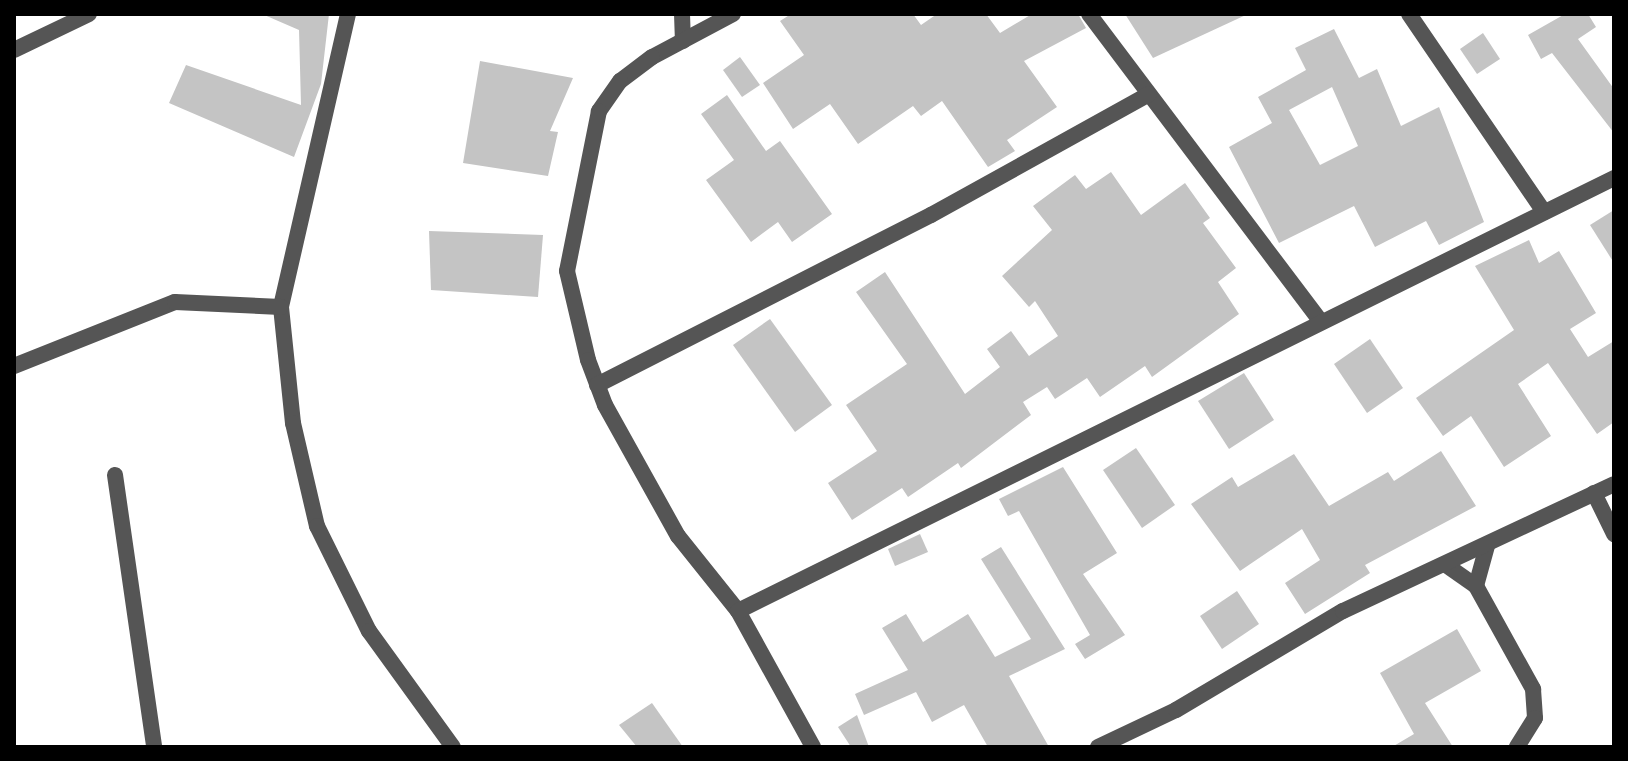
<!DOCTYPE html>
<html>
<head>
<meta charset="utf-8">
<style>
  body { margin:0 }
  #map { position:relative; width:1628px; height:761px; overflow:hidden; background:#fff; font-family:"Exo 2",sans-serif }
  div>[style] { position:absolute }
  .building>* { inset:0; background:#c4c4c4 }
  .street>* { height:16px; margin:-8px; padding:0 8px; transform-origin:8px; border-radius:8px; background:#555 }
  span { translate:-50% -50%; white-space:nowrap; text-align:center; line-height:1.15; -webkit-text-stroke:6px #fff; paint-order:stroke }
  .frame { position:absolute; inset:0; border:16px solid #000; pointer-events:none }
</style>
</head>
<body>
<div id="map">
  <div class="building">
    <i style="clip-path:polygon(262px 14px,329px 14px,321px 84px,294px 157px,169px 103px,186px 65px,301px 105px,299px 30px)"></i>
    <i style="clip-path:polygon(791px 14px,913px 14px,921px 25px,937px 14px,986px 14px,1000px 33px,1032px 14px,1078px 14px,1086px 28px,1024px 61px,1057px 107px,1007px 140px,1015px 151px,988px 167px,942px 101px,921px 116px,913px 106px,858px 144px,830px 104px,793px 129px,763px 83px,804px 55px,780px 21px)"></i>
    <i style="clip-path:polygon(1125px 14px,1248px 14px,1153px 58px)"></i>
    <i style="clip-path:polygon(1565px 14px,1588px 14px,1596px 27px,1578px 39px,1614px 89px,1614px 133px,1552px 53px,1541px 59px,1528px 35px)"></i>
    <i style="clip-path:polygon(evenodd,1334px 29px,1359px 78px,1377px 69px,1401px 126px,1439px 107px,1484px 222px,1439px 245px,1426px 221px,1375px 247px,1354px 206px,1279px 243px,1229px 147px,1272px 123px,1258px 97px,1306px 70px,1295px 48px,1334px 29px,1332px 87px,1358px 146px,1320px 165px,1289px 110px,1332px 87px)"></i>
    <i style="clip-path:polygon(1483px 33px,1500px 59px,1477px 74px,1460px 49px)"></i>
    <i style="clip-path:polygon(740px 57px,760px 85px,742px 97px,723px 70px)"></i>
    <i style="clip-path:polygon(480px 61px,573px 78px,550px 131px,558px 132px,548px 176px,463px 163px)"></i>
    <i style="clip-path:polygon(727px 95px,766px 151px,780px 141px,832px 214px,792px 242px,778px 222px,751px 242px,706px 180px,734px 160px,701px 114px)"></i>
    <i style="clip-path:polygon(1111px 172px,1141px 215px,1185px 183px,1210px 218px,1203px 223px,1236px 268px,1218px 282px,1239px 314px,1152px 377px,1145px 366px,1100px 397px,1087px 378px,1055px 399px,1047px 387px,1023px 402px,1031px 415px,961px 468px,958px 463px,908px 497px,902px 488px,852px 520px,828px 483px,877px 451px,846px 405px,907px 364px,856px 292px,885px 272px,965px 394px,1000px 367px,987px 349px,1011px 331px,1029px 356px,1058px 336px,1035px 301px,1029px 307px,1002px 276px,1052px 230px,1033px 206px,1075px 175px,1086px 189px)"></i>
    <i style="clip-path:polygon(1614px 210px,1614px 263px,1590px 225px)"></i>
    <i style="clip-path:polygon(429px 231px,543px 235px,538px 297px,431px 290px)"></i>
    <i style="clip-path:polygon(1529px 240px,1539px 263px,1559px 251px,1596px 313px,1570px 329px,1588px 357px,1614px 341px,1614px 422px,1597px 434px,1548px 363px,1518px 384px,1551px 436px,1504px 467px,1471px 416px,1443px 436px,1416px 398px,1514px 330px,1475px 266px)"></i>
    <i style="clip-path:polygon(770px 319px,832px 405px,795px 432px,733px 345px)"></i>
    <i style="clip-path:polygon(1370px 339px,1403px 388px,1367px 413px,1334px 364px)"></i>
    <i style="clip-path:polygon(1244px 373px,1274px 420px,1229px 449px,1198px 401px)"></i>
    <i style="clip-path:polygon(1136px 448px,1175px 505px,1142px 528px,1103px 470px)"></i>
    <i style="clip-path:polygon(1441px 451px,1476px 506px,1365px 565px,1370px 573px,1305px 614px,1285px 583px,1320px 560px,1302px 529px,1240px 571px,1191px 504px,1232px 477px,1238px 487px,1294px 454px,1329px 506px,1388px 472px,1394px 481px)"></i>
    <i style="clip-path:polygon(1063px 467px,1117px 553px,1083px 574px,1125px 635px,1085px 659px,1075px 644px,1090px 635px,1019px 511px,1008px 516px,999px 499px)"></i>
    <i style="clip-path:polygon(920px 534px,928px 552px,895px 566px,888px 549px)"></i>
    <i style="clip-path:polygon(1001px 547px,1065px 649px,1009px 676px,1049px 747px,988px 747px,964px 705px,932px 722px,916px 692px,864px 715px,855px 694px,908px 670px,882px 628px,906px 614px,923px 642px,968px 614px,995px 657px,1031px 639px,981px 559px)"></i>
    <i style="clip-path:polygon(1237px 591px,1259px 624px,1222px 649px,1200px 616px)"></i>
    <i style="clip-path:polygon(1457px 629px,1481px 671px,1425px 703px,1453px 747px,1392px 747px,1414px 734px,1380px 673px)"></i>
    <i style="clip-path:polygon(652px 703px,683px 747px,637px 747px,619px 725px)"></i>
    <i style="clip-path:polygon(857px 715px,869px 747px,851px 747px,838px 727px)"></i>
  </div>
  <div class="street">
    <i style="left:348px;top:14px;width:301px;rotate:102.9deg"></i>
    <i style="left:281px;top:307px;width:117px;rotate:84.1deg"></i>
    <i style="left:293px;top:423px;width:106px;rotate:76.9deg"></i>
    <i style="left:317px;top:526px;width:117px;rotate:63.7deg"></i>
    <i style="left:369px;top:631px;width:143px;rotate:54.1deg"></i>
    <i style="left:682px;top:14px;width:27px;rotate:88deg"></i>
    <i style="left:733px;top:14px;width:92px;rotate:152deg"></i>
    <i style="left:652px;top:57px;width:40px;rotate:143deg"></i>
    <i style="left:620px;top:81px;width:37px;rotate:125deg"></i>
    <i style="left:599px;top:111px;width:163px;rotate:101.3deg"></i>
    <i style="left:567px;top:271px;width:91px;rotate:76.7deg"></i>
    <i style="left:588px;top:360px;width:48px;rotate:69.3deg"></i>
    <i style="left:605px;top:405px;width:150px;rotate:60.9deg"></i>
    <i style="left:678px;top:536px;width:96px;rotate:51.3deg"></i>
    <i style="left:738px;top:611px;width:155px;rotate:61.1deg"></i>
    <i style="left:1089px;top:14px;width:384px;rotate:53deg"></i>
    <i style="left:1409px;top:14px;width:240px;rotate:55.7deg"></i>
    <i style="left:14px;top:50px;width:83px;rotate:-25.6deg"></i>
    <i style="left:14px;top:366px;width:173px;rotate:-21.7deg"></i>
    <i style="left:175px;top:302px;width:106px;rotate:2.7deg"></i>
    <i style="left:597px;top:385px;width:375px;rotate:-27deg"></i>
    <i style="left:931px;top:215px;width:249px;rotate:-29deg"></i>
    <i style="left:115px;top:475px;width:275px;rotate:81.8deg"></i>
    <i style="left:1594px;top:493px;width:46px;rotate:64deg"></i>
    <i style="left:1446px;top:565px;width:37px;rotate:35deg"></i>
    <i style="left:1476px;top:586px;width:118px;rotate:61deg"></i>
    <i style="left:1533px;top:689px;width:29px;rotate:86deg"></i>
    <i style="left:1535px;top:718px;width:34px;rotate:122deg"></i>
    <i style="left:1476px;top:586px;width:41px;rotate:-74.6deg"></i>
    <i style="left:738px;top:611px;width:977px;rotate:-26.3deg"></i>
    <i style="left:1098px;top:747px;width:86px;rotate:-25.4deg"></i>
    <i style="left:1176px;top:710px;width:194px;rotate:-30.7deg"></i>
    <i style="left:1343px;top:611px;width:299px;rotate:-25.1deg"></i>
  </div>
  <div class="frame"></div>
</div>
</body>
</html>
